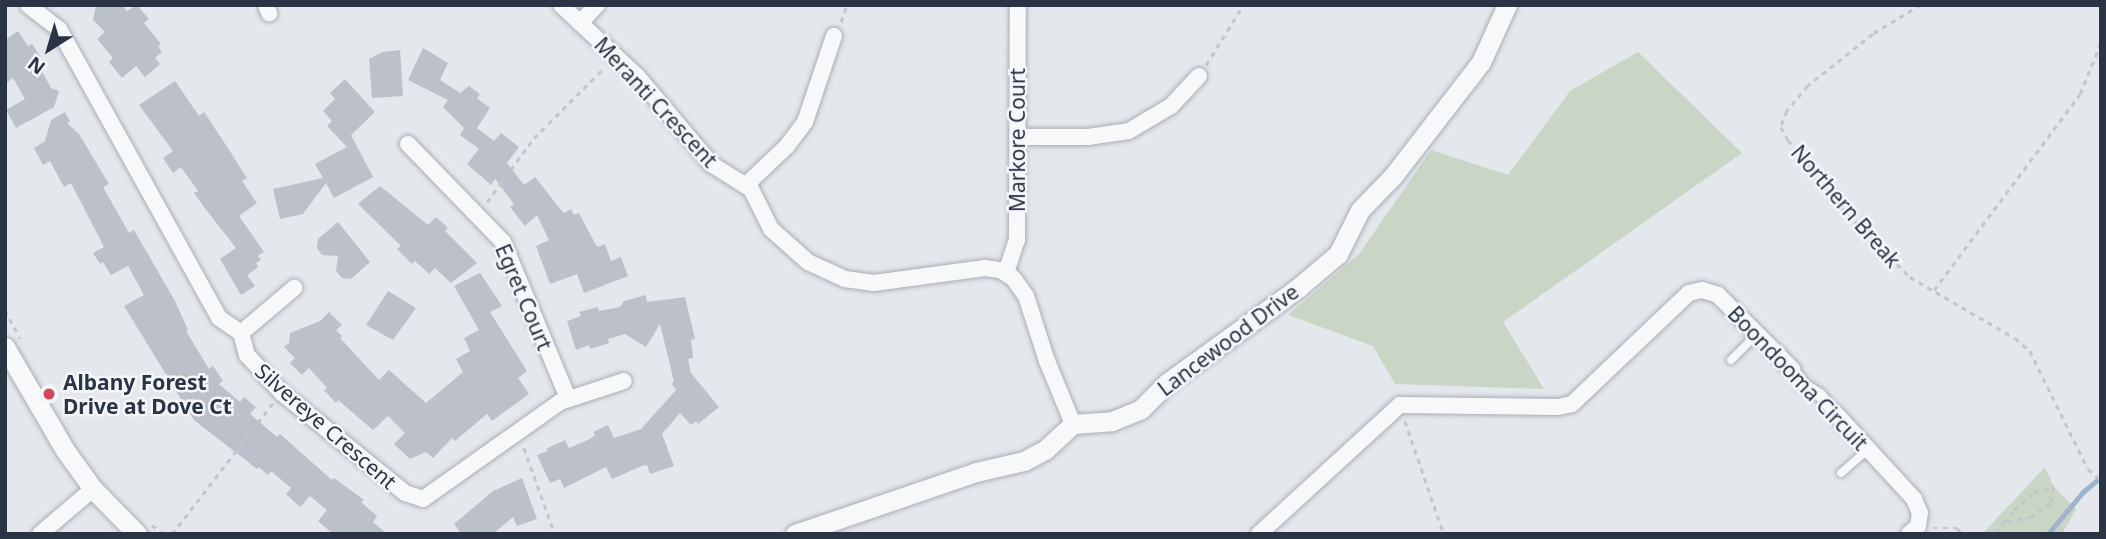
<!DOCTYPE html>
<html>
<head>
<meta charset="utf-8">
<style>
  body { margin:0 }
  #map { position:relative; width:2106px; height:539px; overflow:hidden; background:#e4e7ec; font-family:"Noto Sans",sans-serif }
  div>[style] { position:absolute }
  .green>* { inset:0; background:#c9d6c5 }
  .stream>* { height:4.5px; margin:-2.25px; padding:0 2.25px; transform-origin:2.25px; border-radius:2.25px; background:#9fb4cc }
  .building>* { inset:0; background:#bbc0ca }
  .path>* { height:2.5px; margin-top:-1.25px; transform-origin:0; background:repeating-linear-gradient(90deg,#c2c5cb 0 5px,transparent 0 10px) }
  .roads { filter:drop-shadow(0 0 2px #a9aeb7) drop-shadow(0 0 2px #a9aeb7) }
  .service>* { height:8px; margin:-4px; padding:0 4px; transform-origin:4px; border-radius:4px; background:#f7f8fa }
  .pedestrian>* { height:12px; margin:-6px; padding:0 6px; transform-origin:6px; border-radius:6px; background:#f7f8fa }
  .minor>* { height:16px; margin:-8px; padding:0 8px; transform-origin:8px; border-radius:8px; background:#f7f8fa }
  .tertiary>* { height:19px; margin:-9.5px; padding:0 9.5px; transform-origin:9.5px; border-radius:9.5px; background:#f7f8fa }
  .dots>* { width:19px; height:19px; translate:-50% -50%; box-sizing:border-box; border:4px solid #f4f6f9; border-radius:50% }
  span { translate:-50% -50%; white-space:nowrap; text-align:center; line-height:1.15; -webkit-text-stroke:5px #f4f6f9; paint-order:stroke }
  .street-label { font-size:21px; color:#2b3445 }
  .poi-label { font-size:21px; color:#2b3445; font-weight:700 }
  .left { translate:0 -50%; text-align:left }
  .frame { position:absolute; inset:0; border:7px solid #2b3445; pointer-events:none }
  .north { position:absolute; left:14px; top:14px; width:70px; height:70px; -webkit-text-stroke:5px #f4f6f9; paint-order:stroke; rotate:217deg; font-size:19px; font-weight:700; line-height:28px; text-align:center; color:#2b3445 }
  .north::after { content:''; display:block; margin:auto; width:24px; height:32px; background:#2b3445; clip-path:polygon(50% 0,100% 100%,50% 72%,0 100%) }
</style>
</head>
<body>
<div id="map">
  <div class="green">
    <i style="clip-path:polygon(1638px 52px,1742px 153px,1503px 322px,1544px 389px,1395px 384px,1373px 346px,1288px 315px,1359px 254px,1431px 150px,1508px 175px,1570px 91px)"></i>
    <i style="clip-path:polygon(2045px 467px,2054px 487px,2076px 509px,2062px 534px,1982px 534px)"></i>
  </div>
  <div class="stream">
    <i style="left:2048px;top:534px;width:55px;rotate:-50.2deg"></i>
    <i style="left:2083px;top:492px;width:23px;rotate:-40deg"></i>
  </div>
  <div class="building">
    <i style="clip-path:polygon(96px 5px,122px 5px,127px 11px,137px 5px,149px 19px,144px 23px,161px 44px,158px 46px,162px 52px,155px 58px,160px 64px,145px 77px,136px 66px,122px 78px,109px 62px,113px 58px,97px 39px,105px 32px,93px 20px)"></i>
    <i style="clip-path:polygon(18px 31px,28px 46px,32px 44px,42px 59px,37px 62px,51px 88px,59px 91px,54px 107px,16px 128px,6px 110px,25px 99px,13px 78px,5px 84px,5px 40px)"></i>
    <i style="clip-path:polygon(423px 48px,448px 63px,440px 80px,460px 93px,469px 86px,480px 94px,477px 98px,490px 108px,477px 128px,494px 141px,501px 133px,519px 147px,507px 163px,524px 185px,535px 177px,561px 210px,564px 213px,571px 209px,574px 215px,579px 213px,597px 247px,605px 244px,611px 261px,621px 257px,628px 276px,584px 293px,577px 274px,550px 284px,536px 246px,549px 240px,537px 215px,525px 226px,510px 207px,514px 204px,495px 179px,491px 185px,467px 164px,479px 149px,460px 135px,464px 128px,443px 107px,448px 100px,408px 80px)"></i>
    <i style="clip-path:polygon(400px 50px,403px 96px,372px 98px,369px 59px,383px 52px)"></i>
    <i style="clip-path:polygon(345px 79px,375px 112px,351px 135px,373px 177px,334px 198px,326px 183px,303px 214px,280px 219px,273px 189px,323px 178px,315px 164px,347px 147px,327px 126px,332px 121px,323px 111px,335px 99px,330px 93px)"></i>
    <i style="clip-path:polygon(175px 81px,199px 116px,204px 112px,222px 139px,247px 178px,242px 181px,257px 203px,239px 216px,264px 252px,258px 256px,261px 260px,256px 263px,258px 267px,247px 275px,255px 286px,241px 295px,220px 259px,236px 248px,204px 207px,194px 193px,198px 191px,181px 167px,173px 173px,163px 158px,173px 151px,139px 105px)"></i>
    <i style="clip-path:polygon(65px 112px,70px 121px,67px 123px,79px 134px,109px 184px,103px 187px,129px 233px,134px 230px,175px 301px,188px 330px,186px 331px,209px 369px,213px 366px,223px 381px,219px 384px,240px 402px,244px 397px,256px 407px,250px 414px,277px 437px,280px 434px,332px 480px,334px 478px,364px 500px,361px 502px,377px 516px,373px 522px,387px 534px,333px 534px,318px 521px,327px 510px,310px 496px,300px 507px,286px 494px,291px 488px,271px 471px,268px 475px,259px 467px,257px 469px,194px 420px,124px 306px,144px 295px,128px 266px,111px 275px,103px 262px,100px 264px,93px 253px,104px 247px,71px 183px,64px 187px,50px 161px,43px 165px,34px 148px,45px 141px,51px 120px)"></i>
    <i style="clip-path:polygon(380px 186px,428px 225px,436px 217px,448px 228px,445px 231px,477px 263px,451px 283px,435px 268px,429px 274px,415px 261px,412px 264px,397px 249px,401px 246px,358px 204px)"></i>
    <i style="clip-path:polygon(338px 222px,370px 262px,351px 279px,342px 278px,336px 271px,338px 256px,322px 255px,317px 248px,318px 239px)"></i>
    <i style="clip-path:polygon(480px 273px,502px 306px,490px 312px,527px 371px,518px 378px,529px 394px,492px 421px,487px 414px,455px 441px,452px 438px,433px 458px,426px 452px,410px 459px,394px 444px,405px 433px,388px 416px,373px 430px,338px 400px,336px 403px,324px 390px,327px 388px,309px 368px,302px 375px,290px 363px,295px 358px,284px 347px,289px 343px,290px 333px,320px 321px,329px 312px,342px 325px,336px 330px,342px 336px,340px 338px,379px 380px,389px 370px,426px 403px,463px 372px,456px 359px,470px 351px,464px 338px,479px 330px,454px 286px)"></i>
    <i style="clip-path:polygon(388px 291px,416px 308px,393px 340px,366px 325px)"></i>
    <i style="clip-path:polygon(646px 295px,647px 302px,685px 297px,695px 339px,691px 340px,693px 358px,688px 359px,691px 373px,719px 407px,698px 424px,696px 421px,691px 425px,680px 413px,662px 434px,674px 466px,650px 474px,647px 465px,642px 466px,612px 479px,606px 467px,564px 488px,560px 479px,550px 483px,537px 455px,548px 451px,546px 449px,565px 440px,569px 448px,590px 439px,595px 435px,593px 432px,608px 425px,614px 438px,641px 429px,676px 390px,671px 383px,674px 382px,660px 324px,646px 347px,625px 334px,608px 339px,609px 343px,590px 349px,589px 345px,576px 350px,567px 321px,581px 316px,579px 312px,598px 307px,599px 311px,620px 307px,624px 301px)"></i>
    <i style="clip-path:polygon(522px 478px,537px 519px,517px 526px,513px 517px,493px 534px,461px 534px,454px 524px,493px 491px)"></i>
  </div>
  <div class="path">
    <i style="left:1921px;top:5px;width:56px;rotate:148.9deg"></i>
    <i style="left:1873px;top:34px;width:83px;rotate:141.3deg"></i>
    <i style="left:1808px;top:86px;width:33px;rotate:130deg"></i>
    <i style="left:1787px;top:111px;width:17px;rotate:111deg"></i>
    <i style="left:1781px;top:127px;width:15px;rotate:62deg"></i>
    <i style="left:1788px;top:140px;width:85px;rotate:51.7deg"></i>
    <i style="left:1841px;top:207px;width:98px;rotate:45.4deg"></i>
    <i style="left:1910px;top:277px;width:121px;rotate:30.2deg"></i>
    <i style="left:2015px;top:338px;width:20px;rotate:41deg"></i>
    <i style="left:2030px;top:351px;width:131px;rotate:63.8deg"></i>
    <i style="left:2088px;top:469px;width:17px;rotate:40deg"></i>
    <i style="left:841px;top:22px;width:18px;rotate:-71deg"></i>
    <i style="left:1206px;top:65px;width:70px;rotate:-58.3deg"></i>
    <i style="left:487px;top:202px;width:79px;rotate:-53.7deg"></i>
    <i style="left:534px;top:138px;width:99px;rotate:-45deg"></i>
    <i style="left:1934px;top:290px;width:244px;rotate:-53.3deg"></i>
    <i style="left:2080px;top:94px;width:56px;rotate:-68deg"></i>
    <i style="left:5px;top:310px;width:32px;rotate:62deg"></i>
    <i style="left:1405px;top:421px;width:120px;rotate:71deg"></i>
    <i style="left:524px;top:448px;width:91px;rotate:70.2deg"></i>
    <i style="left:152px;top:525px;width:14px;rotate:39deg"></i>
    <i style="left:1933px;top:528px;width:24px"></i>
    <i style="left:1957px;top:528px;width:8px;rotate:50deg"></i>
    <i style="left:172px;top:534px;width:165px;rotate:-52.4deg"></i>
    <i style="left:1996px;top:534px;width:13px;rotate:-58deg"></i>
    <i style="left:2003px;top:523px;width:17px;rotate:-50deg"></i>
    <i style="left:2014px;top:510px;width:27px;rotate:-42deg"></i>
    <i style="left:2034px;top:492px;width:21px;rotate:-14deg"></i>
    <i style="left:2054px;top:487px;width:16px;rotate:101deg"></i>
    <i style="left:2051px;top:503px;width:24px;rotate:144deg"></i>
    <i style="left:2032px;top:517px;width:30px;rotate:168deg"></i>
  </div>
  <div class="roads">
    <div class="service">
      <i style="left:1731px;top:360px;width:37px;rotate:-45deg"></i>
      <i style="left:1841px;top:473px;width:35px;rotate:-41deg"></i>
    </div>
    <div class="pedestrian">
      <i style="left:1792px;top:369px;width:20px;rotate:53deg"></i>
      <i style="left:1804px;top:385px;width:19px;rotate:32deg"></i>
      <i style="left:1820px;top:395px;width:23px;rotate:50deg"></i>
    </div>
    <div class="minor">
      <i style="left:28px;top:5px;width:39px;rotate:38deg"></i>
      <i style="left:59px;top:29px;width:330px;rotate:61deg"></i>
      <i style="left:219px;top:318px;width:27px;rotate:34deg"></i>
      <i style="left:241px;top:333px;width:23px;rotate:75deg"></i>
      <i style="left:247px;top:355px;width:52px;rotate:47.4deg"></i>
      <i style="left:282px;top:393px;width:159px;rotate:39.1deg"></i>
      <i style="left:405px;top:493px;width:19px;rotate:18deg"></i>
      <i style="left:423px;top:499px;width:168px;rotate:-35.3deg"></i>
      <i style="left:560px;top:402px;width:67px;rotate:-18.2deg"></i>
      <i style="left:266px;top:5px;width:9px;rotate:69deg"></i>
      <i style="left:561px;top:5px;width:104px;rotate:43.1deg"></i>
      <i style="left:637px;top:76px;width:115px;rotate:49.9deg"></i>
      <i style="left:711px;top:164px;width:47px;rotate:32deg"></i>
      <i style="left:751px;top:189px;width:45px;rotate:63.4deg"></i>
      <i style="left:771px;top:229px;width:50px;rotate:41.7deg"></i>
      <i style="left:808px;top:262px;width:41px;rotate:24.7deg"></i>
      <i style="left:845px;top:279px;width:29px;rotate:8deg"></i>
      <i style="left:874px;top:283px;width:112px;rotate:-7.7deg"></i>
      <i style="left:985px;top:268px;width:15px;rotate:8deg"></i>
      <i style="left:1000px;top:270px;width:15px;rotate:32deg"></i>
      <i style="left:1013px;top:278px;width:22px;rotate:54deg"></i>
      <i style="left:1026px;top:296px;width:68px;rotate:72.1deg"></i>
      <i style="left:1047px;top:361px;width:68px;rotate:67.6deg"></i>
      <i style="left:580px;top:23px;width:25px;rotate:-47deg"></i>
      <i style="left:1017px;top:137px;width:71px"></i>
      <i style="left:1088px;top:137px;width:41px;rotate:-8.3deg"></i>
      <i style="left:1129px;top:131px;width:49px;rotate:-30.8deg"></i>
      <i style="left:1171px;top:106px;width:41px;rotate:-47deg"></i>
      <i style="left:408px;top:144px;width:136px;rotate:45.9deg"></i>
      <i style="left:503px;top:242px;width:169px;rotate:67.4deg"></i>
      <i style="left:746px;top:185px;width:57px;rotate:-43.6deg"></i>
      <i style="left:787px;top:146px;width:30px;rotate:-53deg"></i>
      <i style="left:805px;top:122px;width:91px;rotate:-71.4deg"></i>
      <i style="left:1006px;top:273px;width:35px;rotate:-72deg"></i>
      <i style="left:1017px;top:240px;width:235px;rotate:-89.8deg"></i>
      <i style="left:241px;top:333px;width:70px;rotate:-40.3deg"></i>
      <i style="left:1835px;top:413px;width:117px;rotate:47.4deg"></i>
      <i style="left:1914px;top:499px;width:15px;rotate:67deg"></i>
      <i style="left:1920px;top:513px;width:13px;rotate:99deg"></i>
      <i style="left:1918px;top:526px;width:12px;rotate:138deg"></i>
      <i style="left:40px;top:534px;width:70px;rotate:-40.3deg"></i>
      <i style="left:1259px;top:534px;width:191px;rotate:-42.5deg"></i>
      <i style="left:1400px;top:405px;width:158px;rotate:0.7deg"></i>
      <i style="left:1558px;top:407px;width:14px;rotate:-12deg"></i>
      <i style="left:1572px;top:404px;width:161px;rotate:-43.5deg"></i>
      <i style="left:1689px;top:293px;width:13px;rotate:-13deg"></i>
      <i style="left:1702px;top:290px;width:17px;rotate:17deg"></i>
      <i style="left:1718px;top:295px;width:105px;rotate:45deg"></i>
    </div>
    <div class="tertiary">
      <i style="left:5px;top:347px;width:119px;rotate:59.8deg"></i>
      <i style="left:65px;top:450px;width:48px;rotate:54.3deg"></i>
      <i style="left:93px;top:489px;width:63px;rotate:45.6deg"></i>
      <i style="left:795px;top:534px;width:191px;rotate:-18.9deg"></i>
      <i style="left:976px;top:472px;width:49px;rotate:-12.9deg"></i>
      <i style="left:1024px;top:461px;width:24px;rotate:-28deg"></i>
      <i style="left:1045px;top:450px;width:38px;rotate:-43deg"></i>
      <i style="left:1073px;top:424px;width:39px;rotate:-4deg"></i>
      <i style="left:1112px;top:421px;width:31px;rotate:-22deg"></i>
      <i style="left:1141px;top:409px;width:37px;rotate:-45deg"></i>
      <i style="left:1167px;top:383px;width:163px;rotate:-36deg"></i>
      <i style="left:1299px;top:287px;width:51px;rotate:-40.2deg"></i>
      <i style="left:1338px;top:254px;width:49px;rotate:-63.4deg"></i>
      <i style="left:1360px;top:210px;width:47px;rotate:-45.9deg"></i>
      <i style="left:1393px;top:176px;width:144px;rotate:-52.3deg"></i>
      <i style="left:1481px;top:62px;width:63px;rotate:-65.5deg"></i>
    </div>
  </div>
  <div class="dots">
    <i style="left:49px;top:394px;background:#d1495b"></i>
  </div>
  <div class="street-label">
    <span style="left:656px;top:102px;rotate:47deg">Meranti Crescent</span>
    <span style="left:1017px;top:140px;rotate:-90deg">Markore Court</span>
    <span style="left:1846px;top:206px;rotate:49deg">Northern Break</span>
    <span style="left:524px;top:297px;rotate:67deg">Egret Court</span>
    <span style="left:1228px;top:340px;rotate:-37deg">Lancewood Drive</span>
    <span style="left:1798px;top:378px;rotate:46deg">Boondooma Circuit</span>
    <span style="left:326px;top:426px;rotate:41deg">Silvereye Crescent</span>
  </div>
  <div class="poi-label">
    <span class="left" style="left:63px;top:394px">Albany Forest<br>Drive at Dove Ct</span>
  </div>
  <div class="frame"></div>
  <div class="north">N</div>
</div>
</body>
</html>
